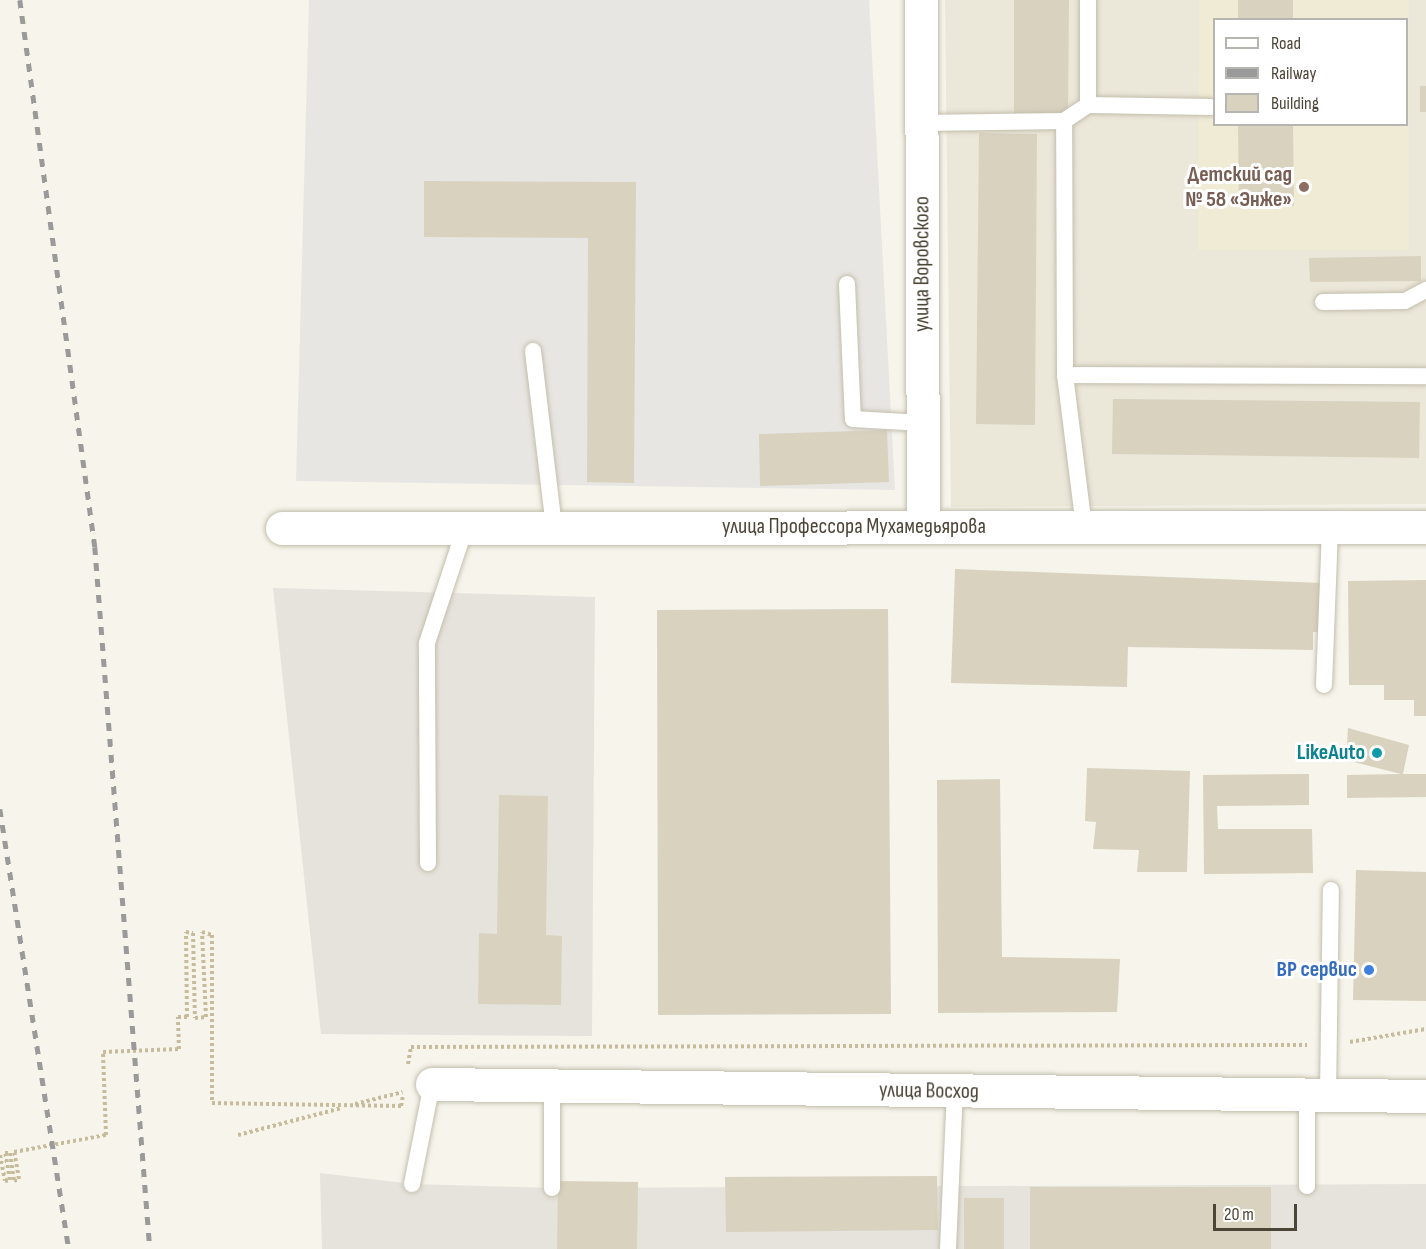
<!DOCTYPE html>
<html>
<head>
<meta charset="utf-8">
<style>
  body { margin:0 }
  #map { position:relative; width:1426px; height:1249px; overflow:hidden; background:#f6f4eb; font-family:"Sofia Sans Condensed",sans-serif }
  div>[style] { position:absolute }
  .residential>* { inset:0; background:#ebe7d9 }
  .industrial>* { inset:0; background:#e6e3dc }
  .education>* { inset:0; background:#f0ebd4 }
  .parking>* { inset:0; background:#e8e6e2 }
  .building>* { inset:0; background:#d9d2bf }
  .path>* { height:4px; margin-top:-2px; transform-origin:0; background:repeating-linear-gradient(90deg,#c6bc9c 0 3px,transparent 0 6px) }
  .roads { filter:drop-shadow(0 0 2px #c3beac) drop-shadow(0 0 2px #c3beac) }
  .lane>* { height:16px; margin:-8px; padding:0 8px; transform-origin:8px; border-radius:8px; background:#fff }
  .street>* { height:33px; margin:-16.5px; padding:0 16.5px; transform-origin:16.5px; border-radius:16.5px; background:#fff }
  .rail>* { height:4.5px; margin-top:-2.25px; transform-origin:0; background:repeating-linear-gradient(90deg,#9a9a9a 0 8px,transparent 0 16px) }
  .dots>* { width:16px; height:16px; translate:-50% -50%; box-sizing:border-box; border:3px solid #fff; border-radius:50% }
  span { translate:-50% -50%; white-space:nowrap; text-align:center; line-height:1.15; -webkit-text-stroke:6px #fff; paint-order:stroke }
  .education-label { font-size:22px; color:#785e54; font-weight:700 }
  .right { translate:-100% -50%; text-align:right }
  .street-label { font-size:22px; color:#4c4638 }
  .culture-label { font-size:22px; color:#0d838f; font-weight:700 }
  .shop-label { font-size:22px; color:#366cbe; font-weight:700 }
  .legend { position:absolute; left:1213px; top:18px; width:195px; height:108px; box-sizing:border-box; background:#fff; border:2px solid #b7b5af; margin:0; padding:8px 10px; list-style:none; font-size:18px; color:#4c4638 }
  .legend li { display:flex; align-items:center; gap:12px; height:30px }
  .legend b { width:30px; border:2px solid #b7b5af }
  .scale { position:absolute; left:1213px; top:1204px; width:84px; height:27px; box-sizing:border-box; border:3px solid #4c4638; border-top:0; padding-left:8px; font-size:18px; line-height:21px; white-space:nowrap; color:#4c4638; -webkit-text-stroke:4px #fff; paint-order:stroke }
</style>
</head>
<body>
<div id="map">
  <div class="residential">
    <i style="clip-path:polygon(evenodd,945px 0,1426px 0,1426px 504px,951px 507px,945px 0,1214px 20px,1406px 20px,1406px 124px,1214px 124px,1214px 20px)"></i>
  </div>
  <div class="industrial">
    <i style="clip-path:polygon(273px 588px,595px 597px,592px 1036px,321px 1034px)"></i>
    <i style="clip-path:polygon(320px 1173px,412px 1184px,552px 1188px,1426px 1184px,1426px 1249px,322px 1249px)"></i>
  </div>
  <div class="education">
    <i style="clip-path:polygon(evenodd,1199px 0,1409px 0,1409px 250px,1198px 250px,1199px 0,1214px 20px,1406px 20px,1406px 124px,1214px 124px,1214px 20px)"></i>
  </div>
  <div class="parking">
    <i style="clip-path:polygon(309px 0,869px 0,895px 490px,296px 481px)"></i>
  </div>
  <div class="building">
    <i style="clip-path:polygon(1014px 0,1069px 0,1068px 113px,1014px 113px)"></i>
    <i style="clip-path:polygon(1238px 0,1293px 0,1293px 20px,1238px 20px)"></i>
    <i style="clip-path:polygon(1420px 86px,1426px 86px,1426px 112px,1420px 112px)"></i>
    <i style="clip-path:polygon(1238px 124px,1293px 124px,1294px 206px,1239px 206px)"></i>
    <i style="clip-path:polygon(979px 133px,1037px 134px,1035px 425px,976px 424px)"></i>
    <i style="clip-path:polygon(424px 181px,636px 182px,634px 483px,587px 482px,588px 238px,424px 237px)"></i>
    <i style="clip-path:polygon(1421px 256px,1421px 281px,1310px 282px,1309px 258px)"></i>
    <i style="clip-path:polygon(1113px 399px,1420px 402px,1419px 458px,1112px 454px)"></i>
    <i style="clip-path:polygon(887px 430px,889px 482px,760px 486px,759px 434px)"></i>
    <i style="clip-path:polygon(955px 569px,1324px 583px,1323px 632px,1313px 632px,1313px 650px,1128px 647px,1127px 687px,951px 683px)"></i>
    <i style="clip-path:polygon(1426px 580px,1426px 716px,1414px 716px,1414px 700px,1384px 700px,1384px 685px,1349px 685px,1348px 581px)"></i>
    <i style="clip-path:polygon(888px 609px,891px 1014px,658px 1015px,657px 610px)"></i>
    <i style="clip-path:polygon(1348px 728px,1409px 745px,1403px 774px,1426px 774px,1426px 797px,1347px 798px,1347px 775px,1401px 774px,1346px 760px)"></i>
    <i style="clip-path:polygon(1087px 768px,1190px 771px,1187px 872px,1137px 872px,1139px 850px,1093px 849px,1096px 822px,1085px 821px)"></i>
    <i style="clip-path:polygon(1309px 774px,1309px 805px,1217px 806px,1218px 829px,1312px 829px,1313px 873px,1204px 874px,1203px 775px)"></i>
    <i style="clip-path:polygon(1000px 779px,1002px 957px,1120px 959px,1117px 1012px,938px 1013px,937px 780px)"></i>
    <i style="clip-path:polygon(499px 795px,548px 796px,546px 935px,562px 936px,561px 1005px,478px 1004px,479px 933px,497px 934px)"></i>
    <i style="clip-path:polygon(1356px 870px,1426px 872px,1426px 1001px,1353px 1000px)"></i>
    <i style="clip-path:polygon(937px 1176px,938px 1230px,726px 1232px,725px 1177px)"></i>
    <i style="clip-path:polygon(558px 1181px,638px 1182px,637px 1249px,557px 1249px)"></i>
    <i style="clip-path:polygon(1030px 1187px,1271px 1187px,1271px 1249px,1030px 1249px)"></i>
    <i style="clip-path:polygon(964px 1198px,1004px 1198px,1004px 1249px,964px 1249px)"></i>
  </div>
  <div class="path">
    <i style="left:1350px;top:1042px;width:77px;rotate:-9.7deg"></i>
    <i style="left:408px;top:1064px;width:17px;rotate:-80deg"></i>
    <i style="left:411px;top:1047px;width:896px;rotate:-0.13deg"></i>
    <i style="left:355px;top:1104px;width:49px;rotate:-14deg"></i>
    <i style="left:238px;top:1135px;width:107px;rotate:-14.6deg"></i>
    <i style="left:0;top:1155px;width:26px;rotate:79deg"></i>
    <i style="left:5px;top:1181px;width:5px;rotate:-11deg"></i>
    <i style="left:10px;top:1180px;width:27px;rotate:-100deg"></i>
    <i style="left:5px;top:1153px;width:5px"></i>
    <i style="left:10px;top:1153px;width:28px;rotate:82deg"></i>
    <i style="left:14px;top:1181px;width:5px;rotate:-22deg"></i>
    <i style="left:19px;top:1179px;width:27px;rotate:-100deg"></i>
    <i style="left:14px;top:1152px;width:94px;rotate:-10.5deg"></i>
    <i style="left:106px;top:1135px;width:83px;rotate:-92.1deg"></i>
    <i style="left:103px;top:1052px;width:76px;rotate:-2.3deg"></i>
    <i style="left:179px;top:1049px;width:32px;rotate:-92deg"></i>
    <i style="left:178px;top:1017px;width:9px"></i>
    <i style="left:187px;top:1017px;width:85px;rotate:-90.7deg"></i>
    <i style="left:186px;top:932px;width:7px;rotate:8deg"></i>
    <i style="left:193px;top:933px;width:85px;rotate:88.7deg"></i>
    <i style="left:195px;top:1018px;width:11px;rotate:-5deg"></i>
    <i style="left:206px;top:1017px;width:85px;rotate:-92.7deg"></i>
    <i style="left:202px;top:932px;width:10px;rotate:17deg"></i>
    <i style="left:212px;top:935px;width:168px;rotate:90deg"></i>
    <i style="left:212px;top:1103px;width:189px;rotate:0.9deg"></i>
    <i style="left:401px;top:1106px;width:10px;rotate:-79deg"></i>
  </div>
  <div class="roads">
    <div class="lane">
      <i style="left:1088px;top:105px;width:123px;rotate:0.9deg"></i>
      <i style="left:921px;top:123px;width:143px;rotate:-0.8deg"></i>
      <i style="left:847px;top:284px;width:135px;rotate:87.5deg"></i>
      <i style="left:853px;top:419px;width:70px;rotate:3.3deg"></i>
      <i style="left:1323px;top:302px;width:82px;rotate:-0.7deg"></i>
      <i style="left:1405px;top:301px;width:24px;rotate:-28deg"></i>
      <i style="left:533px;top:351px;width:178px;rotate:83.2deg"></i>
      <i style="left:1065px;top:375px;width:361px;rotate:0.2deg"></i>
      <i style="left:1084px;top:527px;width:153px;rotate:-97.1deg"></i>
      <i style="left:1065px;top:375px;width:254px;rotate:-90.2deg"></i>
      <i style="left:1064px;top:121px;width:29px;rotate:-34deg"></i>
      <i style="left:1088px;top:105px;width:105px;rotate:-90deg"></i>
      <i style="left:1324px;top:685px;width:159px;rotate:-87.8deg"></i>
      <i style="left:428px;top:863px;width:220px;rotate:-90.3deg"></i>
      <i style="left:427px;top:643px;width:121px;rotate:-71.7deg"></i>
      <i style="left:1328px;top:1096px;width:206px;rotate:-89.2deg"></i>
      <i style="left:1307px;top:1097px;width:89px;rotate:90deg"></i>
      <i style="left:412px;top:1184px;width:102px;rotate:-78.7deg"></i>
      <i style="left:552px;top:1188px;width:103px;rotate:-90deg"></i>
      <i style="left:948px;top:1249px;width:158px;rotate:-87.5deg"></i>
    </div>
    <div class="street">
      <i style="left:921px;top:0;width:527px;rotate:89.78deg"></i>
      <i style="left:282px;top:528px;width:1144px;rotate:-0.05deg"></i>
      <i style="left:432px;top:1084px;width:994px;rotate:0.69deg"></i>
    </div>
  </div>
  <div class="rail">
    <i style="left:20px;top:0;width:552px;rotate:82.19deg"></i>
    <i style="left:95px;top:547px;width:704px;rotate:85.52deg"></i>
    <i style="left:0;top:809px;width:445px;rotate:81.1deg"></i>
  </div>
  <div class="dots">
    <i style="left:1304px;top:187px;background:#8d6e63"></i>
    <i style="left:1377px;top:753px;background:#0f9aa8"></i>
    <i style="left:1369px;top:970px;background:#3f7fe0"></i>
  </div>
  <div class="education-label">
    <span class="right" style="left:1292px;top:187px">Детский сад<br>№ 58 «Энже»</span>
  </div>
  <div class="street-label">
    <span style="left:922px;top:264px;rotate:-90deg">улица Воровского</span>
    <span style="left:854px;top:527px">улица Профессора Мухамедьярова</span>
    <span style="left:929px;top:1091px;rotate:1deg">улица Восход</span>
  </div>
  <div class="culture-label">
    <span class="right" style="left:1365px;top:753px">LikeAuto</span>
  </div>
  <div class="shop-label">
    <span class="right" style="left:1357px;top:970px">ВР сервис</span>
  </div>
  <ul class="legend">
  <li><b style="height:8px;background:#fff"></b>Road</li>
  <li><b style="height:8px;background:#9a9a9a"></b>Railway</li>
  <li><b style="height:16px;background:#d9d2bf"></b>Building</li>
  </ul>
  <div class="scale">20 m</div>
</div>
</body>
</html>
